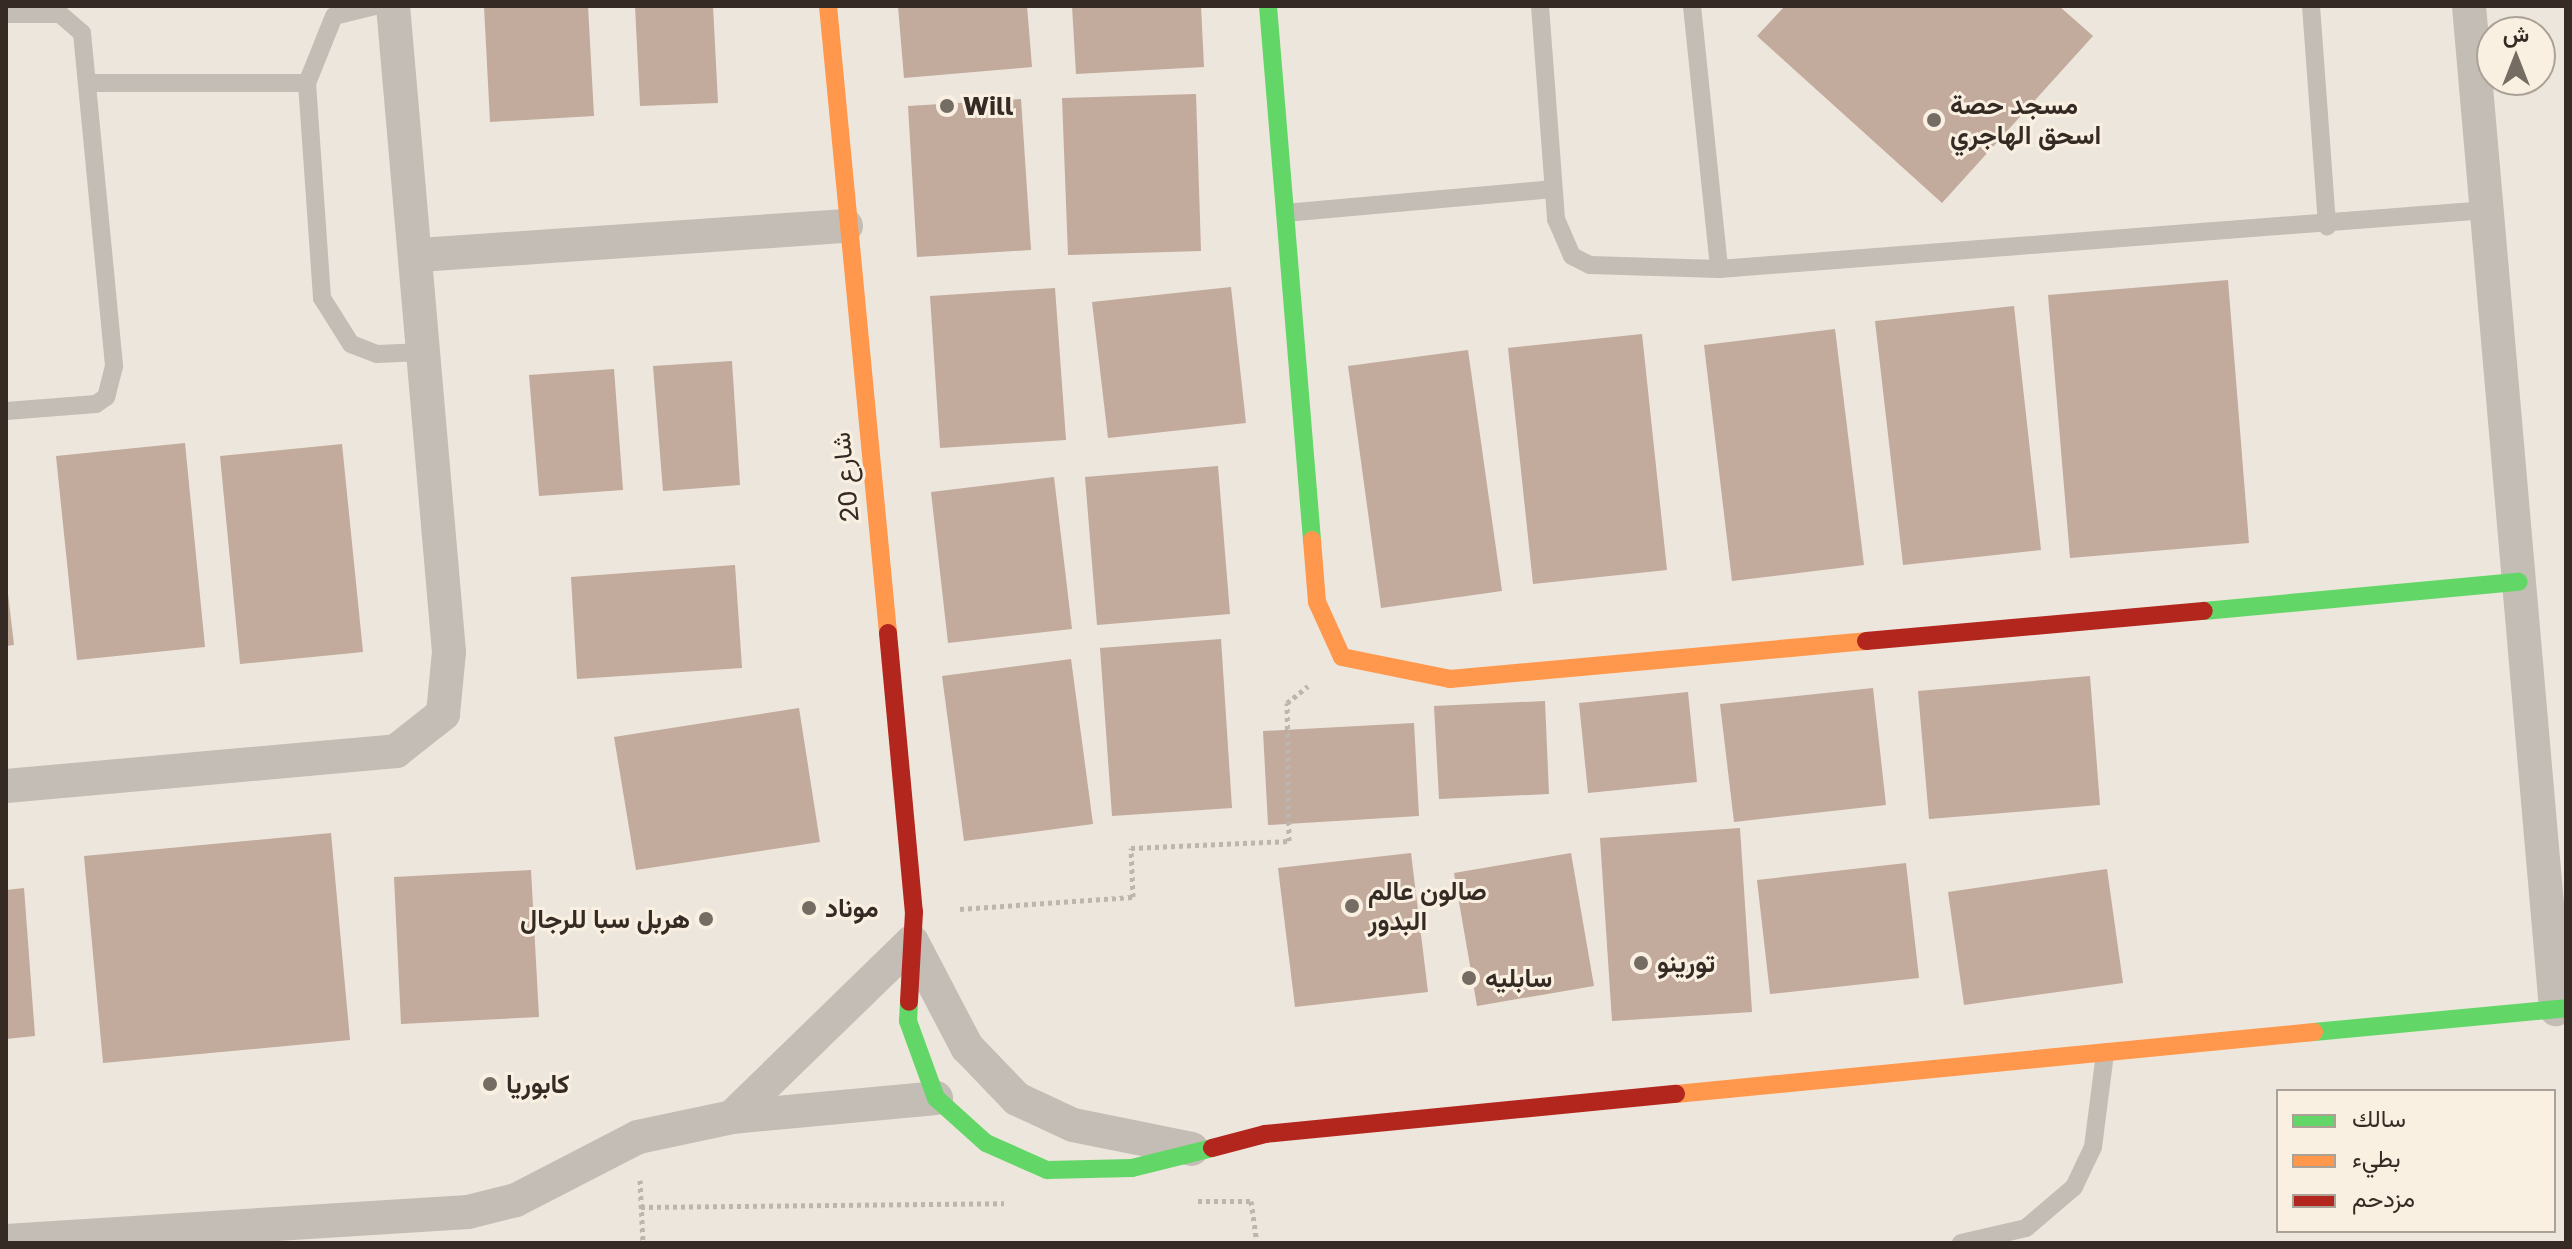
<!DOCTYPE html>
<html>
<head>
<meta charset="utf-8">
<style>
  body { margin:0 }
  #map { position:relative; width:2572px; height:1249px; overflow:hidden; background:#ede6dc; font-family:"Golos Text",Vazirmatn,sans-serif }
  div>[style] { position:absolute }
  .building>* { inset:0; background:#c2aa9c }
  .path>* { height:5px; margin-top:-2.5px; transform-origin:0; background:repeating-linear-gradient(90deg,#bdb6ae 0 4px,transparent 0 8px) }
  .lane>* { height:18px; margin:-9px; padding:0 9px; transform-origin:9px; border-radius:9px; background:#c4bdb6 }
  .street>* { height:34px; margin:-17px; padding:0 17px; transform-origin:17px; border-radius:17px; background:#c4bdb6 }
  .fast>* { height:18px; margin:-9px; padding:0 9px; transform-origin:9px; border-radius:9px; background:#63d668 }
  .slow>* { height:18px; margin:-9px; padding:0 9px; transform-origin:9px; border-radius:9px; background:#ff974d }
  .jam>* { height:18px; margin:-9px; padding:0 9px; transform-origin:9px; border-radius:9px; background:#b3261e }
  .dots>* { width:22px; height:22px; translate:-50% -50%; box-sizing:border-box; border:4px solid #faf0e2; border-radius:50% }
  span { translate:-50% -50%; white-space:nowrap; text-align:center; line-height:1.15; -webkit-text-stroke:6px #faf0e2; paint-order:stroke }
  .poi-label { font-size:26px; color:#352b24; font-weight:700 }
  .left { translate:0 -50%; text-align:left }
  .right { translate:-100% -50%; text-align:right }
  .street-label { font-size:26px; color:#352b24 }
  .frame { position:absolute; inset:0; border:8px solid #352b24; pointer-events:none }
  .legend { position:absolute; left:2276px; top:1089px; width:280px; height:144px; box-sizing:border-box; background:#faf0e2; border:2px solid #aba196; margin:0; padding:10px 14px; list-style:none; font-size:24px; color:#352b24 }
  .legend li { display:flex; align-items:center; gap:16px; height:40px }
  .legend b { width:40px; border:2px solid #aba196 }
  .north { position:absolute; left:2476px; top:16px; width:80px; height:80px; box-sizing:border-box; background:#faf0e2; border:2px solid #aba196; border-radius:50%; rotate:0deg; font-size:22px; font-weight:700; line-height:32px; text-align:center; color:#352b24 }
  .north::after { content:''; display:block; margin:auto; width:28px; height:36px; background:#756c64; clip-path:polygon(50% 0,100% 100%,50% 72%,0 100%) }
</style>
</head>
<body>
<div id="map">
  <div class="building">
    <i style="clip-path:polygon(484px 6px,588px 6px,594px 116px,490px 122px)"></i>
    <i style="clip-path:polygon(635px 6px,713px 6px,718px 103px,640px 106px)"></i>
    <i style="clip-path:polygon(898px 6px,1027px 6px,1032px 67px,904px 78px)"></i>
    <i style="clip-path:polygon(1072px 6px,1201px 6px,1204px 67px,1076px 74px)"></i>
    <i style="clip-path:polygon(1785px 6px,2059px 6px,2093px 36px,1942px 203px,1757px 36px)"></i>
    <i style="clip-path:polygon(1196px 94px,1201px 251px,1068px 255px,1062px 98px)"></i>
    <i style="clip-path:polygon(1021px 99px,1031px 250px,917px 257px,908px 106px)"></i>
    <i style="clip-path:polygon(2228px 280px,2249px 543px,2070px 558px,2048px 295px)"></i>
    <i style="clip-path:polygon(1231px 287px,1246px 423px,1108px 438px,1092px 302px)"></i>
    <i style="clip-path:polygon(1055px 288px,1066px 440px,940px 448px,930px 296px)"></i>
    <i style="clip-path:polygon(2014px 306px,2041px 550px,1903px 565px,1875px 321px)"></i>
    <i style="clip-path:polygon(1835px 329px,1864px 565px,1732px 581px,1704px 345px)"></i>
    <i style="clip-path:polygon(1642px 334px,1667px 570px,1533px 584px,1508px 348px)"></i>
    <i style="clip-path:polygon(1468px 350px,1502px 591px,1381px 608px,1348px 366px)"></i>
    <i style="clip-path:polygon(732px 361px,740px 485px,663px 491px,653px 366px)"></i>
    <i style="clip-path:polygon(614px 369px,623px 490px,539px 496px,529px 375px)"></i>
    <i style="clip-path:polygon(185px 443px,205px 647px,77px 660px,56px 456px)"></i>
    <i style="clip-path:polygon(342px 444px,363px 652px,240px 664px,220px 456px)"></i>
    <i style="clip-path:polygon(1218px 466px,1230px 614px,1097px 625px,1085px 477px)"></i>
    <i style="clip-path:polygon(1054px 477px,1072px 629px,948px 643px,931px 492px)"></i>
    <i style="clip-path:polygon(735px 565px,742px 668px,577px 679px,571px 577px)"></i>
    <i style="clip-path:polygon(6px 577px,14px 645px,6px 646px)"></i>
    <i style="clip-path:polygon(1221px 639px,1232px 808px,1112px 816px,1100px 648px)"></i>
    <i style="clip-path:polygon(1071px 659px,1093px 824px,964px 841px,942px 676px)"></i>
    <i style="clip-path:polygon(2090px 676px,2100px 805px,1929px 819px,1918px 691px)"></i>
    <i style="clip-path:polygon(1873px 688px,1886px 805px,1734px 822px,1720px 704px)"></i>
    <i style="clip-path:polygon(1688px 692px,1697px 782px,1588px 793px,1579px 703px)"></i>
    <i style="clip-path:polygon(1545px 701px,1549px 794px,1439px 799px,1434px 706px)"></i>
    <i style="clip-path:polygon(799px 708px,820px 842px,636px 870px,614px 737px)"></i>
    <i style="clip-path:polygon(1414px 723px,1419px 816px,1268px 825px,1263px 731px)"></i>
    <i style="clip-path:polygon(1740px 828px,1752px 1012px,1612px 1021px,1600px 838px)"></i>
    <i style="clip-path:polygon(331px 833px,350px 1040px,103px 1063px,84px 856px)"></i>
    <i style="clip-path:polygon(1411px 853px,1428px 992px,1295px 1007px,1278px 868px)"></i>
    <i style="clip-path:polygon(1571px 853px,1594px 986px,1477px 1006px,1454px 873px)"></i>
    <i style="clip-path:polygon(1906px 863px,1919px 978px,1770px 994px,1757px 880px)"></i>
    <i style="clip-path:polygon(2107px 869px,2123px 983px,1964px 1005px,1948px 892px)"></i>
    <i style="clip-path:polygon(531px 870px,539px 1017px,401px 1024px,394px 877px)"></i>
    <i style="clip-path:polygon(24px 888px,35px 1036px,6px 1039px,6px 890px)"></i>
  </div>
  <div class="path">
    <i style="left:960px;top:909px;width:173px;rotate:-4deg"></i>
    <i style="left:1133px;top:897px;width:49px;rotate:-92.3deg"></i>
    <i style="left:1131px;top:848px;width:158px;rotate:-2.5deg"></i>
    <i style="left:1289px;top:841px;width:138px;rotate:-90.8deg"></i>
    <i style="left:1287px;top:703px;width:27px;rotate:-39deg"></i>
    <i style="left:640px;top:1180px;width:63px;rotate:87.3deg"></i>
    <i style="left:1198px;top:1201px;width:53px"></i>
    <i style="left:1251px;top:1201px;width:42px;rotate:81.9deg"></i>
    <i style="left:641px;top:1207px;width:363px;rotate:-0.6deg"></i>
  </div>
  <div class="lane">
    <i style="left:375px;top:6px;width:42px;rotate:166.3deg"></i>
    <i style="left:334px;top:16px;width:72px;rotate:111.9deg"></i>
    <i style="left:307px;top:83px;width:216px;rotate:86deg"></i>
    <i style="left:322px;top:298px;width:54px;rotate:57.8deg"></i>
    <i style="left:351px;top:344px;width:28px;rotate:21deg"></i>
    <i style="left:377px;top:354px;width:47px;rotate:-2.4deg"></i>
    <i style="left:1540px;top:6px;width:214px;rotate:85.7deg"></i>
    <i style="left:1556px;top:219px;width:40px;rotate:66.6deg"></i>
    <i style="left:1572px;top:256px;width:20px;rotate:27deg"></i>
    <i style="left:1590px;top:265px;width:129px;rotate:1.8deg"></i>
    <i style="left:1719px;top:269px;width:770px;rotate:-4.39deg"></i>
    <i style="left:1692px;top:6px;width:264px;rotate:84.1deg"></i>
    <i style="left:2311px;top:6px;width:221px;rotate:85.8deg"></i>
    <i style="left:6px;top:14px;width:54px"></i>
    <i style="left:60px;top:14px;width:29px;rotate:41deg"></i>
    <i style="left:82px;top:33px;width:335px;rotate:84.5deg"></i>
    <i style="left:114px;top:366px;width:32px;rotate:104deg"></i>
    <i style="left:106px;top:397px;width:12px;rotate:145deg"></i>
    <i style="left:96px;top:404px;width:90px;rotate:175.6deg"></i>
    <i style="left:89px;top:83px;width:218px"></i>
    <i style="left:1285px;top:213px;width:269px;rotate:-5.1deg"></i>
    <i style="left:1961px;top:1243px;width:67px;rotate:-13deg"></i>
    <i style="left:2026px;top:1228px;width:63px;rotate:-40.5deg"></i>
    <i style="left:2074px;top:1187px;width:44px;rotate:-64.6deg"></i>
    <i style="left:2093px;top:1147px;width:95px;rotate:-82.7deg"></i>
  </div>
  <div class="street">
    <i style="left:2469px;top:6px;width:1007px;rotate:85.04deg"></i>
    <i style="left:419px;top:255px;width:428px;rotate:-3.9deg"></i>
    <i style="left:6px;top:786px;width:392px;rotate:-5.1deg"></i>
    <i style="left:396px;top:751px;width:60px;rotate:-38.2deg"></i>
    <i style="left:443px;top:714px;width:62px;rotate:-84.5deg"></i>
    <i style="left:449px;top:652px;width:648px;rotate:-94.95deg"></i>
    <i style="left:732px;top:1117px;width:251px;rotate:-44.2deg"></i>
    <i style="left:912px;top:942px;width:119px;rotate:62.4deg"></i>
    <i style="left:967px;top:1047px;width:72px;rotate:46.1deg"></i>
    <i style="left:1017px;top:1099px;width:62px;rotate:24.9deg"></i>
    <i style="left:1073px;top:1125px;width:121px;rotate:11.4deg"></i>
    <i style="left:6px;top:1241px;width:463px;rotate:-3.6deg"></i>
    <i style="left:468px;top:1212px;width:49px;rotate:-14deg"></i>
    <i style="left:516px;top:1200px;width:137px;rotate:-27.3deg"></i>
    <i style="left:638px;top:1137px;width:96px;rotate:-12deg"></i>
    <i style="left:732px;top:1117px;width:205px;rotate:-5.3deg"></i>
  </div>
  <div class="fast">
    <i style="left:1268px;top:6px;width:536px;rotate:85.29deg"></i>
    <i style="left:2204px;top:611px;width:316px;rotate:-5.3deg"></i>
    <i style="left:909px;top:1002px;width:19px;rotate:93deg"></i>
    <i style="left:908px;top:1021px;width:82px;rotate:70deg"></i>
    <i style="left:936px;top:1098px;width:67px;rotate:42deg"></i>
    <i style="left:986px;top:1143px;width:67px;rotate:23.9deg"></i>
    <i style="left:1047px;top:1170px;width:85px;rotate:-1.3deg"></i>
    <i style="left:1132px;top:1168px;width:82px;rotate:-14deg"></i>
    <i style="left:2314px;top:1032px;width:253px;rotate:-5.4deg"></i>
  </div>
  <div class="slow">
    <i style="left:828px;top:6px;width:630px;rotate:84.53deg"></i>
    <i style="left:1312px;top:540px;width:62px;rotate:85.4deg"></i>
    <i style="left:1317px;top:602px;width:60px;rotate:65.6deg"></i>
    <i style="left:1342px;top:657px;width:110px;rotate:11.5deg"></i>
    <i style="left:1450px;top:679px;width:418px;rotate:-5.2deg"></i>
    <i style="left:1676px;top:1094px;width:641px;rotate:-5.55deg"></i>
  </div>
  <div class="jam">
    <i style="left:888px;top:633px;width:280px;rotate:84.7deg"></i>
    <i style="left:914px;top:912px;width:90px;rotate:93.2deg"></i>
    <i style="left:1866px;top:641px;width:339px;rotate:-5.1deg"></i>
    <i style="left:1212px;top:1148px;width:55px;rotate:-14.8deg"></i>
    <i style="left:1265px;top:1134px;width:413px;rotate:-5.6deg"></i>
  </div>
  <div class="dots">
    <i style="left:947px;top:106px;background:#756c64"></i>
    <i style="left:1934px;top:120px;background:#756c64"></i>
    <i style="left:1352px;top:906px;background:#756c64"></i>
    <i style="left:809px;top:908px;background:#756c64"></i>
    <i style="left:706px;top:919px;background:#756c64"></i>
    <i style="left:1641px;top:963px;background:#756c64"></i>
    <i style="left:1469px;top:978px;background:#756c64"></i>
    <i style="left:490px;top:1084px;background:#756c64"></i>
  </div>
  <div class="poi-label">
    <span class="left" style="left:1950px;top:120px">مسجد حصة<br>اسحق الهاجري</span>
    <span class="left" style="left:963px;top:106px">Will</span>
    <span class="left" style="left:1368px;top:906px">صالون عالم<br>البدور</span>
    <span class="left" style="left:825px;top:908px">موناد</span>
    <span class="right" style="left:690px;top:919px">هربل سبا للرجال</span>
    <span class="left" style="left:1657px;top:963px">تورينو</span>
    <span class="left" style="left:1485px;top:978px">سابليه</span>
    <span class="left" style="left:506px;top:1084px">كابوريا</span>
  </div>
  <div class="street-label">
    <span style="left:845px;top:477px;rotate:-96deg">شارع 20</span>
  </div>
  <div class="frame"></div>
  <ul class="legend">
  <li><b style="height:10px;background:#63d668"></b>سالك</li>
  <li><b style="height:10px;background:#ff974d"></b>بطيء</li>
  <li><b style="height:10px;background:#b3261e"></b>مزدحم</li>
  </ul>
  <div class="north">ش</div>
</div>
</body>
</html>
